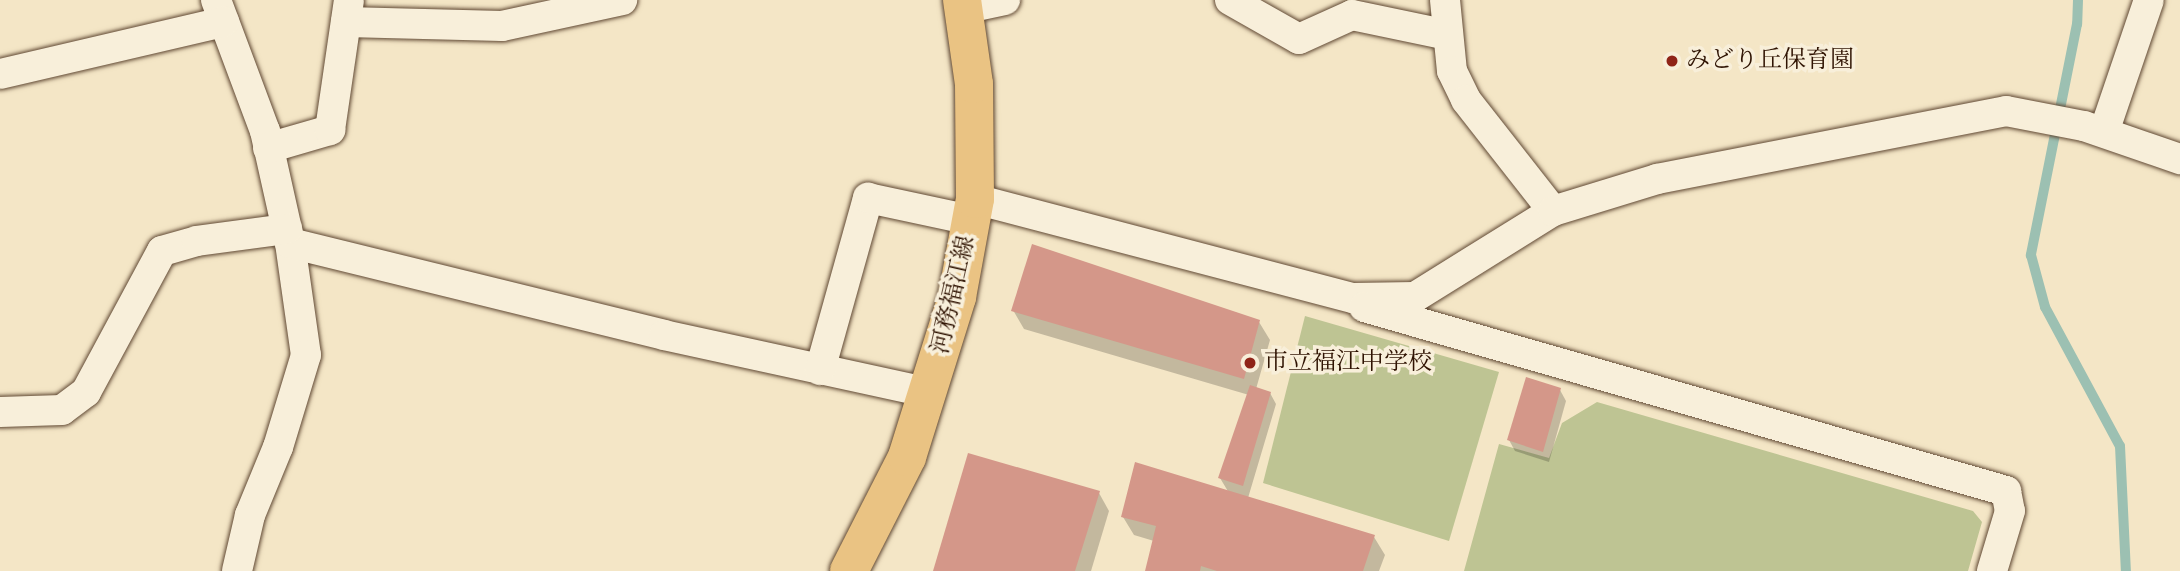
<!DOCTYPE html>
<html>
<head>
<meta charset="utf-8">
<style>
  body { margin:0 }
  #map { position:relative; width:2180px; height:571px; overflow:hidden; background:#f4e6c6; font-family:"IM FELL English","Noto Serif JP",serif }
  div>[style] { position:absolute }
  .green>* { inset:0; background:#bec493 }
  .shadow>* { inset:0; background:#0003 }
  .stream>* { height:10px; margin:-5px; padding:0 5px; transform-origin:5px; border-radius:5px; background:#9cc0b2 }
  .building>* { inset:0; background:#d49789 }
  .roads { filter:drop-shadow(0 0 2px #604833) drop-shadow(0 0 2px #604833) }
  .minor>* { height:30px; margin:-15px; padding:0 15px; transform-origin:15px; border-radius:15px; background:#f8efda }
  .major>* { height:38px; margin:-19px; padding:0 19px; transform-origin:19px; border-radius:19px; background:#eac383 }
  .dots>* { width:19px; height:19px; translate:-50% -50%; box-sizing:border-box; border:4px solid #f8efda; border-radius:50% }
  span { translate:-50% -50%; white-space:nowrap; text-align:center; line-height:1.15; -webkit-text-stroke:7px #f8efda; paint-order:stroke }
  .poi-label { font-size:24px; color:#2f1302 }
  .left { translate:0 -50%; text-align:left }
  .street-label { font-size:24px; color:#2f1302 }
</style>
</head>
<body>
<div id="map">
  <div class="green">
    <i style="clip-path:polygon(1305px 316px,1499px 372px,1449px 541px,1263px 483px)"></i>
    <i style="clip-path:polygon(1597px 402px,1973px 511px,1982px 522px,1968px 571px,1464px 571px,1499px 444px,1549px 458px,1562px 423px)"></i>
  </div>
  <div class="shadow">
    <i style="clip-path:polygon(1013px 310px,1259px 322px,1270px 340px,1256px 389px,1270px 393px,1276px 404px,1248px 498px,1374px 537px,1385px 555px,1379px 571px,1147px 571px,1154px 541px,1134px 535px,1123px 517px,1229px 493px,1220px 478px,1249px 395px,1024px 329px)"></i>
    <i style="clip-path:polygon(1560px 390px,1566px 401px,1549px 462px,1515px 451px,1509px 440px)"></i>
    <i style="clip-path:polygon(1099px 493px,1109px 511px,1091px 571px,935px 571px)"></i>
  </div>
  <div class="stream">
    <i style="left:2078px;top:0;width:24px;rotate:92deg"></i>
    <i style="left:2077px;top:24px;width:236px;rotate:101.3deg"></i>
    <i style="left:2031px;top:255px;width:54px;rotate:74.9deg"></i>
    <i style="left:2045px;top:307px;width:158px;rotate:61.7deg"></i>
    <i style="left:2120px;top:446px;width:125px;rotate:87.3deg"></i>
  </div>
  <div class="building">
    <i style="clip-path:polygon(1032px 244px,1260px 320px,1244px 379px,1011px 311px)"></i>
    <i style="clip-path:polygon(1526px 377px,1561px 388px,1543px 452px,1507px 440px)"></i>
    <i style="clip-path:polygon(1250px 385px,1271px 392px,1243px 486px,1218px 478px)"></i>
    <i style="clip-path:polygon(968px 453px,1100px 491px,1075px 571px,933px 571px)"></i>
    <i style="clip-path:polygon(1135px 462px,1375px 535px,1363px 571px,1217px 571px,1201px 566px,1200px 571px,1145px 571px,1156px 526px,1121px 517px)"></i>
  </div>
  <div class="roads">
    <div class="minor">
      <i style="left:216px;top:0;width:140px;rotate:69.5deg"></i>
      <i style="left:265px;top:131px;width:115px;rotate:77.4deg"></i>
      <i style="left:290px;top:243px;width:113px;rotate:81.9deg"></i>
      <i style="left:306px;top:355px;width:96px;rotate:106.9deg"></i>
      <i style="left:278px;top:447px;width:74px;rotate:112.4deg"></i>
      <i style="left:250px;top:515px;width:57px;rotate:103.1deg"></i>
      <i style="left:1230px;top:0;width:79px;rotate:29.5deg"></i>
      <i style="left:1299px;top:39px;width:58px;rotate:-24.4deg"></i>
      <i style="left:1352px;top:15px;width:98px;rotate:11.8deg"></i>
      <i style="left:1445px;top:0;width:71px;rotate:84.4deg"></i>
      <i style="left:1452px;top:71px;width:32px;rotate:64deg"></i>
      <i style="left:1466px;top:100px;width:141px;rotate:51.9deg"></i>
      <i style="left:963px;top:9px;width:43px;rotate:-12.1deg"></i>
      <i style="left:346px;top:22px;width:156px;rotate:1.5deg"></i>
      <i style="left:502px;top:26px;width:123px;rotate:-12.2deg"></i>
      <i style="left:0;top:74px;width:230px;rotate:-13.1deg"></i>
      <i style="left:2104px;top:132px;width:139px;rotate:-71.2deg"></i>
      <i style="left:268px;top:148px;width:65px;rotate:-16.2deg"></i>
      <i style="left:330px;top:130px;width:131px;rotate:-81.7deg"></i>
      <i style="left:975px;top:199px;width:391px;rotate:14.7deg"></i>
      <i style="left:1353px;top:298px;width:62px;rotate:-0.9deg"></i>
      <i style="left:1415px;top:297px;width:163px;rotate:-31.9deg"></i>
      <i style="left:1553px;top:211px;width:109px;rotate:-17.1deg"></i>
      <i style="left:1657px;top:179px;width:356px;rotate:-11deg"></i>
      <i style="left:2006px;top:111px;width:79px;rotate:10.9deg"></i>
      <i style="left:2084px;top:126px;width:102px;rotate:19deg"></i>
      <i style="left:290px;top:243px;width:385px;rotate:13.8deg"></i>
      <i style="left:664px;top:335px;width:271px;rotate:12.3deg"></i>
      <i style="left:1364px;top:307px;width:668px;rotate:15.99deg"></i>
      <i style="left:2006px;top:491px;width:20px;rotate:79deg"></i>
      <i style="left:2010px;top:511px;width:63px;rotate:106.7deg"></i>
      <i style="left:820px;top:370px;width:179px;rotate:-74.4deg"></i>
      <i style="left:868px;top:198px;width:105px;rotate:12.1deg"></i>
      <i style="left:0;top:412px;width:62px;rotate:-1.8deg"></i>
      <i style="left:62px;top:410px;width:30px;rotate:-37deg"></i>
      <i style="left:86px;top:392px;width:160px;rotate:-61.7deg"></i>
      <i style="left:162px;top:251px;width:36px;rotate:-16deg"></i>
      <i style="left:197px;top:241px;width:91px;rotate:-7.6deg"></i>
    </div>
    <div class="major">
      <i style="left:849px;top:571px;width:128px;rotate:-63deg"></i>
      <i style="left:907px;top:457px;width:168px;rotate:-72.6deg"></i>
      <i style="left:957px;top:297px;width:100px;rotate:-79.6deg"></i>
      <i style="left:975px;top:199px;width:115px;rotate:-90.5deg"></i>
      <i style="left:974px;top:84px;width:85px;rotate:-98.1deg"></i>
    </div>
  </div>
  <div class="dots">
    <i style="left:1672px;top:61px;background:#8f2418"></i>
    <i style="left:1250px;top:363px;background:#8f2418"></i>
  </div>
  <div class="poi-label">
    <span class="left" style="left:1686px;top:61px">みどり丘保育園</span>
    <span class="left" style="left:1264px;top:363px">市立福江中学校</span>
  </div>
  <div class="street-label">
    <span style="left:954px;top:295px;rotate:-77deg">河務福江線</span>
  </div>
</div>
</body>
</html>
